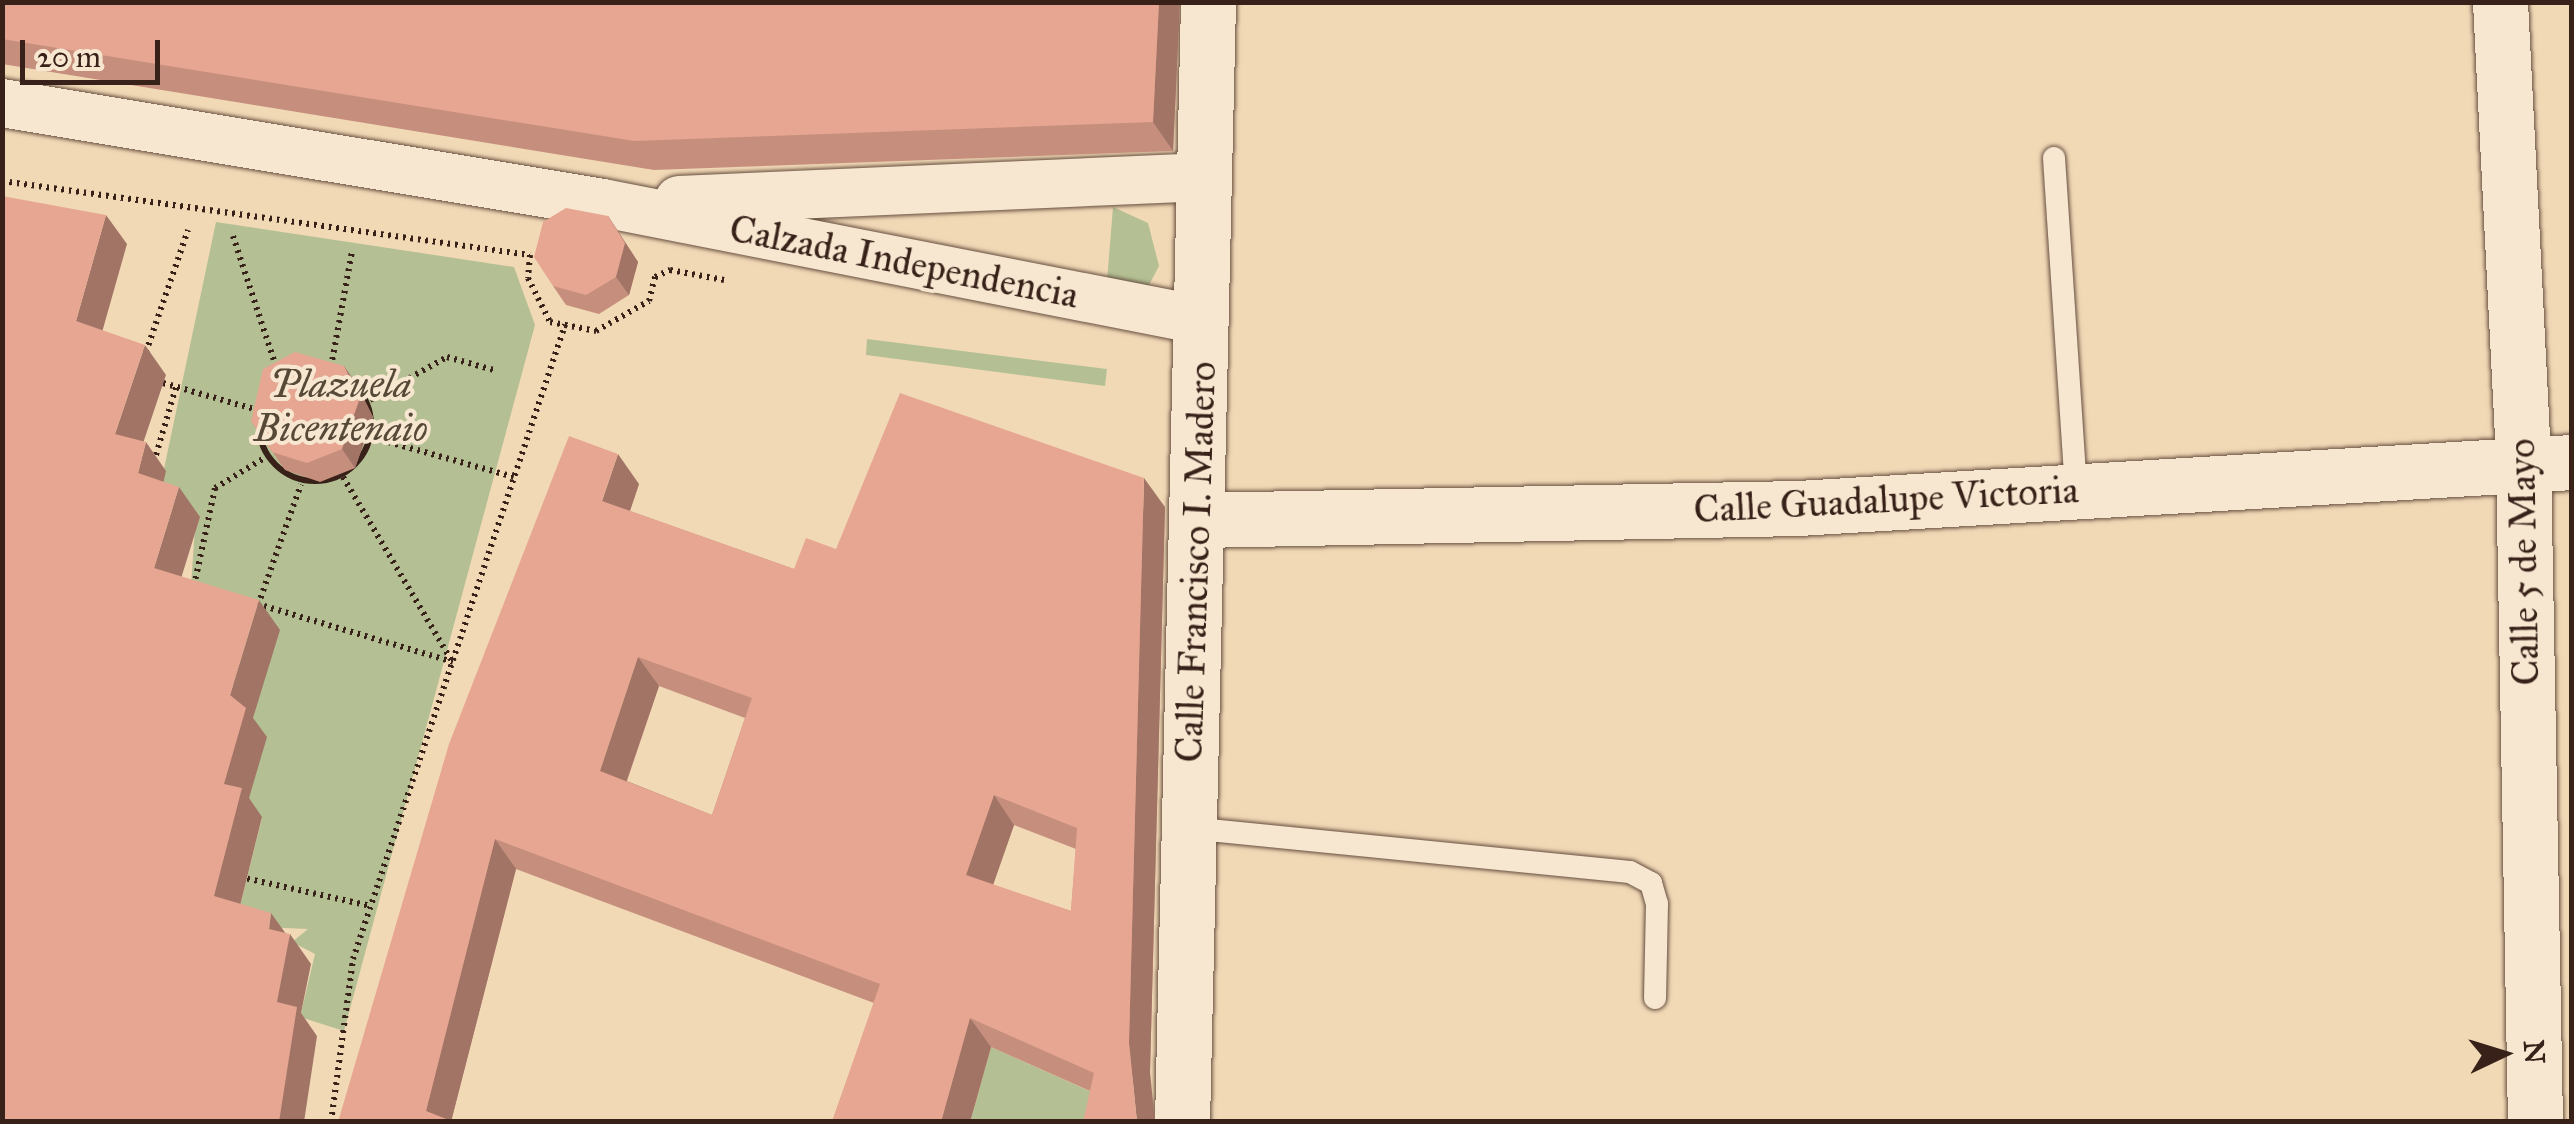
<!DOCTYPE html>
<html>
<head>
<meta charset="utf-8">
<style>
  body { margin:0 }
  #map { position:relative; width:2574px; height:1124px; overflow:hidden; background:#f2d9b6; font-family:"IM FELL Great Primer",serif }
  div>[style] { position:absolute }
  .green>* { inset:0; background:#b4c093 }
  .path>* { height:6px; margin-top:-3px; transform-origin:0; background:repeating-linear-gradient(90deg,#372118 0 2.5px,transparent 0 7.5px) }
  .path>.ring { margin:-3px; padding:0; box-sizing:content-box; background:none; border:6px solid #372118; border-radius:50% }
  .roads { filter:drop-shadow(0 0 2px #664f40) drop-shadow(0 0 2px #664f40) }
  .service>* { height:22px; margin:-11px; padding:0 11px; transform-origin:11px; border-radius:11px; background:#f7e6d0 }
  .minor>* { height:48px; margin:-24px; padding:0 24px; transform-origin:24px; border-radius:24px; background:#f7e6d0 }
  .tertiary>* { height:55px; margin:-27.5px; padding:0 27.5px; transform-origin:27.5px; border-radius:27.5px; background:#f7e6d0 }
  .secondary>* { height:55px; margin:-27.5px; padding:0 27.5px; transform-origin:27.5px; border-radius:27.5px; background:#f7e6d0 }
  .wall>* { inset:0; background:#c68f7d }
  .shaded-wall>* { inset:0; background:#a17466 }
  .building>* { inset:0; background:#e6a691 }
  span { translate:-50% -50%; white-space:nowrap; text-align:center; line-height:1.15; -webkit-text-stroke:8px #f7e6d0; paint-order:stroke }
  .street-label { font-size:38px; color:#372118 }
  .park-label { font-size:38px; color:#564937; font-style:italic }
  .frame { position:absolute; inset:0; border:5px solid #372118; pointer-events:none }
  .north { position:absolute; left:2454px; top:1004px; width:100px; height:100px; -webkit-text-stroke:8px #f7e6d0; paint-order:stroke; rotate:86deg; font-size:28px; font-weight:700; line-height:40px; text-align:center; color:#372118 }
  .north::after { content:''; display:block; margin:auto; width:35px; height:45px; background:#372118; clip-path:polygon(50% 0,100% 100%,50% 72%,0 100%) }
  .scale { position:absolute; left:20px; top:40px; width:140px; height:45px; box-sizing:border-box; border:5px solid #372118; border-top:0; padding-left:12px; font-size:30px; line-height:35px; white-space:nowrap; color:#372118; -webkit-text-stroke:8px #f7e6d0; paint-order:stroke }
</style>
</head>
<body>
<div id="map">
  <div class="green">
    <i style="clip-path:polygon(1113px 207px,1148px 223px,1159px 266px,1149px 285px,1106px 294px)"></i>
    <i style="clip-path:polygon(216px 222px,514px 267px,535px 325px,344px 1031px,300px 1017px,315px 954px,292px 942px,308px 929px,235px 926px,262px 818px,238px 812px,251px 724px,191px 585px,196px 513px,157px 502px)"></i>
    <i style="clip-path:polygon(867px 339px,1107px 369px,1105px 386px,866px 355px)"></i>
    <i style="clip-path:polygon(991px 1047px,1114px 1102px,1110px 1121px,970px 1122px)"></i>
  </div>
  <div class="path">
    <i style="left:2px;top:181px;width:533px;rotate:7.98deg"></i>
    <i style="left:530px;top:255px;width:23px;rotate:95deg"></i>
    <i style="left:528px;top:278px;width:49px;rotate:63.4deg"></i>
    <i style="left:550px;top:322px;width:47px;rotate:11.1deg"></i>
    <i style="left:596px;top:331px;width:61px;rotate:-29.5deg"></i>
    <i style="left:649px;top:301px;width:25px;rotate:-76deg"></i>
    <i style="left:655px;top:277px;width:17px;rotate:-25deg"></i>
    <i style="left:670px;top:270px;width:55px;rotate:10.5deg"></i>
    <i style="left:233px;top:236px;width:138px;rotate:71.8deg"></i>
    <i style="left:146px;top:352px;width:129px;rotate:-71deg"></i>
    <i style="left:331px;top:367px;width:118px;rotate:-79.7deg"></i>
    <i class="ring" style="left:259px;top:369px;width:106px;height:106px"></i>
    <i style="left:163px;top:383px;width:98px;rotate:16deg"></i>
    <i style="left:370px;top:400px;width:88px;rotate:-29.2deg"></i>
    <i style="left:447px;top:357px;width:49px;rotate:15.5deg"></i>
    <i style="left:374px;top:438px;width:145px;rotate:15.6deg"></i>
    <i style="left:154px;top:462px;width:78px;rotate:-73.7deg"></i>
    <i style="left:343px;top:477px;width:214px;rotate:59.4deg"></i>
    <i style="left:194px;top:586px;width:100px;rotate:-77.9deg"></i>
    <i style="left:215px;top:488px;width:60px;rotate:-31.3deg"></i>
    <i style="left:258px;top:605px;width:128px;rotate:-70.4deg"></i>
    <i style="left:264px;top:606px;width:197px;rotate:16.5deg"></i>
    <i style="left:240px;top:877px;width:134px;rotate:12.5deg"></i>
    <i style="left:331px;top:1122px;width:164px;rotate:-82.3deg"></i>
    <i style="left:353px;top:959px;width:669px;rotate:-71.51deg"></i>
  </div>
  <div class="roads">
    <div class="service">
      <i style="left:2054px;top:158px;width:333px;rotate:86.2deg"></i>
      <i style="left:1189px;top:828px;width:443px;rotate:5.7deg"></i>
      <i style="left:1630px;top:872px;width:24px;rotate:28deg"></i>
      <i style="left:1651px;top:883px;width:22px;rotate:74deg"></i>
      <i style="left:1657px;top:904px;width:94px;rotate:91.2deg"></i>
    </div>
    <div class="minor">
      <i style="left:2px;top:103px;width:609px;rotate:9.45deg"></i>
      <i style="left:603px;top:203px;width:613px;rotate:11.09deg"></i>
      <i style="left:679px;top:200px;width:527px;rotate:-2.5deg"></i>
    </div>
    <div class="tertiary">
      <i style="left:1200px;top:520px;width:598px;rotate:-1.15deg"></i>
      <i style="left:1798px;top:508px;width:775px;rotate:-3.4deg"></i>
    </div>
    <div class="secondary">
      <i style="left:2500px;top:2px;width:461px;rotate:87.1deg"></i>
      <i style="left:2523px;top:462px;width:660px;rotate:88.96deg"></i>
      <i style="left:1182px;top:1122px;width:1120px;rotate:-88.67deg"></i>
    </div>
  </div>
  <div class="wall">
    <i style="clip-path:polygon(2px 2px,1180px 2px,1173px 151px,654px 170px,2px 64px)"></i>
    <i style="clip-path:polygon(608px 216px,638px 262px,629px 295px,599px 314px,566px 305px,553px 286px)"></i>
    <i style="clip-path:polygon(344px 366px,357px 385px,373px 417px,355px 468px,320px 482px,285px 470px,251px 421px)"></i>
    <i style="clip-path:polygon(evenodd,639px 484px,630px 511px,794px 569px,836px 549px,1165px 507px,1150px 1072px,1090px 1091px,991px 1047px,970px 1122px,832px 1122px,874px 1003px,516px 869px,451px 1121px,338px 1122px,639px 484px,659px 686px,745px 718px,712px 815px,627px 781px,659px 686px,639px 484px,1014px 825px,1076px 849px,1071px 911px,993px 885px,1014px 825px)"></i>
  </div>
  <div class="shaded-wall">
    <i style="clip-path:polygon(1159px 2px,1180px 2px,1173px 151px,1153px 122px)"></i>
    <i style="clip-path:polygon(106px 215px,127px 244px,97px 350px,76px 321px)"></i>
    <i style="clip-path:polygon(608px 216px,638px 262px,629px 295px,616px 277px)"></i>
    <i style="clip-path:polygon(145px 345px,166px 375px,136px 464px,115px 434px)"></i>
    <i style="clip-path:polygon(344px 366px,357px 385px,373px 417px,355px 468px,342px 449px)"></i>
    <i style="clip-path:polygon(146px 442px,166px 471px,159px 502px,138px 473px)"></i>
    <i style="clip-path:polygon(618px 454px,639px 484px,623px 531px,602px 501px)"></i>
    <i style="clip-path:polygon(1144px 478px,1165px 507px,1150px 1072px,1155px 1122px,1137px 1122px,1129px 1043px)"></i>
    <i style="clip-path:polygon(179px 487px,200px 517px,175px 598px,154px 568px)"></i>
    <i style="clip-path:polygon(259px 600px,280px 630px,253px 718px,267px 737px,249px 798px,262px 817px,235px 926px,214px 896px,230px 695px)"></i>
    <i style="clip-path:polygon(638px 657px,659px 686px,620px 800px,600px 771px)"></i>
    <i style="clip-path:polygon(994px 795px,1014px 825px,986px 905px,966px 875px)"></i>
    <i style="clip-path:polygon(495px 839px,516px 869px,451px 1122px,426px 1111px)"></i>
    <i style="clip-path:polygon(271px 913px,289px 938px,290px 934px,311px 964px,301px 1013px,317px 1036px,304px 1122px,279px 1122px,277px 1002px,269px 929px)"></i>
    <i style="clip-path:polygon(970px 1018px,991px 1047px,970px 1122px,941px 1122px)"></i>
  </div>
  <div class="building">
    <i style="clip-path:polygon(2px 2px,1159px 2px,1153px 122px,634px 141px,2px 39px)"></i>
    <i style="clip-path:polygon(2px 196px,106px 215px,76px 321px,145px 345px,115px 434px,146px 442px,138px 473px,179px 487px,154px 568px,259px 600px,230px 695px,246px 708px,224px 784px,242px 788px,214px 896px,271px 913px,269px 929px,290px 934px,277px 1002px,297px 1007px,279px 1122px,2px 1122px)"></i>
    <i style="clip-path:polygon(566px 208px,608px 216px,625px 243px,616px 277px,586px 295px,553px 286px,534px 257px,543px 222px)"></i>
    <i style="clip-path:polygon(295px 352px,344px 366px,360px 398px,342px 449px,307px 463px,272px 452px,251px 421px,263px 369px)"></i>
    <i style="clip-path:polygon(evenodd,900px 393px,1144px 478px,1129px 1043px,1137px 1122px,1083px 1122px,1094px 1073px,970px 1018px,941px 1122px,832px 1122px,880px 984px,495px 839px,426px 1111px,454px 1122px,338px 1122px,449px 744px,569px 436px,618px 454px,602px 501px,794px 569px,806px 538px,836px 549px,900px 393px,638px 657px,752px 698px,712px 815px,600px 771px,638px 657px,900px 393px,994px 795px,1077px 828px,1071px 911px,966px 875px,994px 795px)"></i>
  </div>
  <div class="street-label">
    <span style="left:904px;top:262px;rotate:11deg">Calzada Independencia</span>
    <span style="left:1886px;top:500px;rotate:-3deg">Calle Guadalupe Victoria</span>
    <span style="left:1196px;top:562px;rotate:-88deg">Calle Francisco I. Madero</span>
    <span style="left:2524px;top:562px;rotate:-91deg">Calle 5 de Mayo</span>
  </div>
  <div class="park-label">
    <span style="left:341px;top:407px">Plazuela<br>Bicentenaio</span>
  </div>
  <div class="frame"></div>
  <div class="north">N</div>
  <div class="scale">20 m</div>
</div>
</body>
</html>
